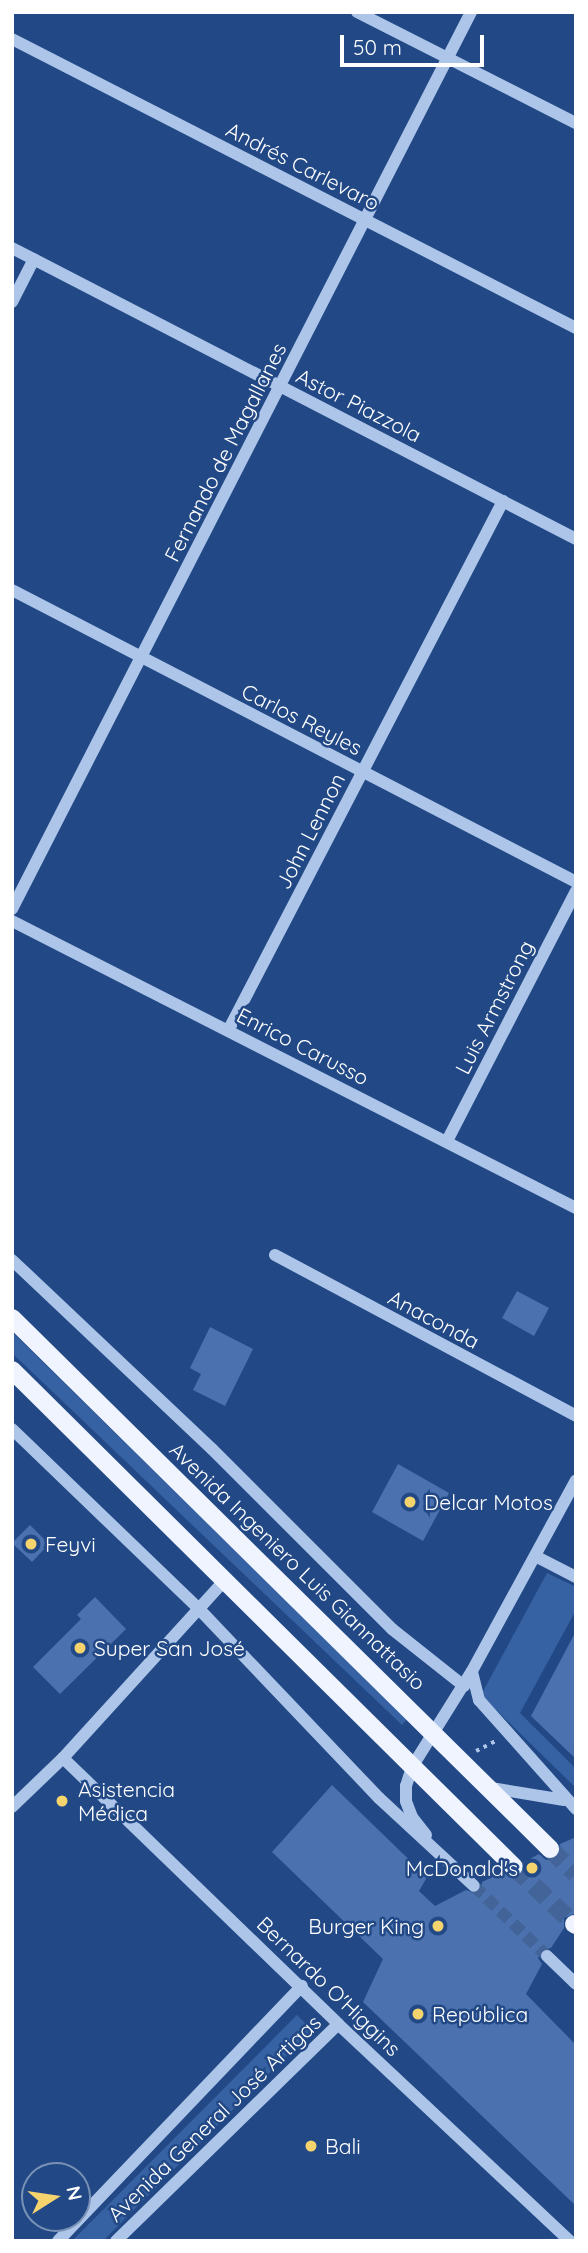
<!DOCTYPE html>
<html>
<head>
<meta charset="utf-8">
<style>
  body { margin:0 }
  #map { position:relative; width:588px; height:2253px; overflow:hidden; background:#224986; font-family:Quicksand,sans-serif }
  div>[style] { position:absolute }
  .green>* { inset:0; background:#3662a3 }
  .building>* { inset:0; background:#4b72ae }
  .minor-tunnel>* { height:12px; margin-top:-6px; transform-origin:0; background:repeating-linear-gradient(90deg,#436498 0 12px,transparent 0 18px) }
  .major-tunnel>* { height:18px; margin-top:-9px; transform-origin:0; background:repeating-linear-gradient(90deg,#436498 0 18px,transparent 0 27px) }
  .path>* { height:3.5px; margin-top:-1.75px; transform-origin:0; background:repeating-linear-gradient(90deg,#acc5e9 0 3.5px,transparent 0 8.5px) }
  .minor>* { height:12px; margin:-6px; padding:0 6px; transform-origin:6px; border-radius:6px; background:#acc5e9 }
  .major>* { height:18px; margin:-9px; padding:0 9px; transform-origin:9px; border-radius:9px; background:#eff4fe }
  .dots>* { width:19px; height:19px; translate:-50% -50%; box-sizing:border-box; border:4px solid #224986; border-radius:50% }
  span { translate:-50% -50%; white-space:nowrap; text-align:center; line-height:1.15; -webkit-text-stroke:5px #224986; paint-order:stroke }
  .street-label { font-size:21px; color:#fff }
  .poi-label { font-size:21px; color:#fff }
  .left { translate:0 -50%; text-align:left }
  .right { translate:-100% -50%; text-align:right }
  .frame { position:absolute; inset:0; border:14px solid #fff; pointer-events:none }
  .north { position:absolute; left:21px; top:2162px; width:70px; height:70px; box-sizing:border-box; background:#224986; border:2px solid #7a92b6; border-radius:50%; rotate:78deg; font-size:19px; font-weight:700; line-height:28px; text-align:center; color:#fff }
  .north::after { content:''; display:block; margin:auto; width:24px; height:32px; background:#f5d46e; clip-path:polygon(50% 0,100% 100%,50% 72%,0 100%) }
  .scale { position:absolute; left:340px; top:35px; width:144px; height:32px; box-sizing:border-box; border:4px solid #fff; border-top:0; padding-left:9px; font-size:21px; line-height:24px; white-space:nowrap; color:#fff; -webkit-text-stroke:5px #224986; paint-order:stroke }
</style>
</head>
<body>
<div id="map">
  <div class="green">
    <i style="clip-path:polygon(12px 1332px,407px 1719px,402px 1725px,12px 1353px)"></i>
    <i style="clip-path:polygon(547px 1573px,576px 1587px,576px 1610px,520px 1713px,576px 1769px,576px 1788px,481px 1695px)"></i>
    <i style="clip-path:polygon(297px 2015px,312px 2030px,103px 2241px,72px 2241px)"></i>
  </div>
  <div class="building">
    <i style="clip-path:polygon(517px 1291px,549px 1308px,534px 1336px,502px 1318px)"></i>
    <i style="clip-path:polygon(210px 1327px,253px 1349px,225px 1406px,193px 1390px,201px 1374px,190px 1368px)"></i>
    <i style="clip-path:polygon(398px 1464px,449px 1493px,423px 1541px,372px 1512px)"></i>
    <i style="clip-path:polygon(30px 1525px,49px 1544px,32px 1562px,12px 1543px)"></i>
    <i style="clip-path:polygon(95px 1597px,126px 1629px,60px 1694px,33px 1667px,81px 1619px,77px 1615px)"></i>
    <i style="clip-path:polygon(576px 1631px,576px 1759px,531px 1716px)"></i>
    <i style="clip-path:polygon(332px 1785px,427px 1877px,419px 1891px,435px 1906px,466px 1890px,477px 1894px,482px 1889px,482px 1882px,503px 1872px,510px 1878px,518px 1878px,525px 1871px,524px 1862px,539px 1854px,546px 1860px,554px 1860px,561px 1853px,560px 1844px,576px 1837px,576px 1913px,564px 1918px,564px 1928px,551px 1948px,540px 1950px,538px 1958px,542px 1964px,526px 1994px,576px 2045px,576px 2206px,363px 2002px,383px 1959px,272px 1852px)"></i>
  </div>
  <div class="minor-tunnel">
    <i style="left:474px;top:1886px;width:101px;rotate:43.8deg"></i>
  </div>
  <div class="major-tunnel">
    <i style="left:550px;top:1849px;width:36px;rotate:44deg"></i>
    <i style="left:514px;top:1867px;width:83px;rotate:43.5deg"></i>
  </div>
  <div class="path">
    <i style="left:476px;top:1751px;width:22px;rotate:-27deg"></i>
  </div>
  <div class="minor">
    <i style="left:357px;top:12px;width:246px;rotate:26.9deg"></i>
    <i style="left:12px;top:39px;width:634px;rotate:27.13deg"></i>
    <i style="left:12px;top:248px;width:635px;rotate:27.29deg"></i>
    <i style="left:12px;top:302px;width:48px;rotate:-62.9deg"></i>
    <i style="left:12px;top:590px;width:635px;rotate:27.37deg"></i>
    <i style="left:12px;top:909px;width:1008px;rotate:-62.9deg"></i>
    <i style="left:12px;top:921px;width:633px;rotate:26.97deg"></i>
    <i style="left:229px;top:1029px;width:595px;rotate:-62.57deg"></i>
    <i style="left:447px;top:1141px;width:281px;rotate:-62.7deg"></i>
    <i style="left:275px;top:1255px;width:341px;rotate:28.1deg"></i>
    <i style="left:12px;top:1260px;width:275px;rotate:43.4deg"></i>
    <i style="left:212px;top:1449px;width:255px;rotate:45deg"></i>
    <i style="left:392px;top:1629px;width:92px;rotate:38.4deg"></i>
    <i style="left:12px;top:1429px;width:260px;rotate:43.9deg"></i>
    <i style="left:199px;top:1609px;width:261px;rotate:46.4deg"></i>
    <i style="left:379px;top:1798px;width:129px;rotate:42.8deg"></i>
    <i style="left:537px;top:1557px;width:44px;rotate:27.1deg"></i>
    <i style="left:472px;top:1672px;width:29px;rotate:76deg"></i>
    <i style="left:479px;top:1700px;width:146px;rotate:48.3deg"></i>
    <i style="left:63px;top:1758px;width:383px;rotate:44deg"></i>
    <i style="left:338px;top:2024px;width:318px;rotate:43.1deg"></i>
    <i style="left:491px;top:1788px;width:74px;rotate:9.3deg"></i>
    <i style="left:12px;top:1807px;width:71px;rotate:-43.9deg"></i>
    <i style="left:63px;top:1758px;width:241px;rotate:-47.7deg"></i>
    <i style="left:426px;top:1835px;width:23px;rotate:-128deg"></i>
    <i style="left:412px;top:1817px;width:17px;rotate:-111deg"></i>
    <i style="left:406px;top:1801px;width:15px;rotate:-90deg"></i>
    <i style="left:406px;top:1786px;width:20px;rotate:-72deg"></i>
    <i style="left:412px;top:1767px;width:113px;rotate:-58deg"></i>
    <i style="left:472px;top:1671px;width:217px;rotate:-61.4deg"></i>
    <i style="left:547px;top:1956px;width:40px;rotate:44deg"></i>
    <i style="left:58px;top:2241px;width:353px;rotate:-46.3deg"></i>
    <i style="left:116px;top:2241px;width:310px;rotate:-44.3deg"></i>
  </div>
  <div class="major">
    <i style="left:12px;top:1318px;width:756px;rotate:44.62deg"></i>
    <i style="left:12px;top:1370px;width:706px;rotate:44.71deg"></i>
    <i style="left:574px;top:1924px;width:2px;rotate:27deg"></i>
  </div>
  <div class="dots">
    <i style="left:410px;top:1502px;background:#f5d46e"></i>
    <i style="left:31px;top:1544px;background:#f5d46e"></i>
    <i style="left:80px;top:1648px;background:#f5d46e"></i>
    <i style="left:62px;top:1801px;background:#f5d46e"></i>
    <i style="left:532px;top:1868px;background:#f5d46e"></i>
    <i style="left:438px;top:1926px;background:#f5d46e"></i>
    <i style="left:418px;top:2014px;background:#f5d46e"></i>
    <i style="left:311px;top:2146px;background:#f5d46e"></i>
  </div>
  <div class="street-label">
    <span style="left:303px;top:166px;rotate:27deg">Andrés Carlevaro</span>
    <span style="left:359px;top:405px;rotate:27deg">Astor Piazzola</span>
    <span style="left:225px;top:452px;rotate:-63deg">Fernando de Magallanes</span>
    <span style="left:302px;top:719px;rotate:27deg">Carlos Reyles</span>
    <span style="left:310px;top:831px;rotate:-63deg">John Lennon</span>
    <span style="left:494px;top:1007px;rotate:-63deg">Luis Armstrong</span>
    <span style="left:303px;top:1046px;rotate:27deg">Enrico Carusso</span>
    <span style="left:434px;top:1319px;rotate:28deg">Anaconda</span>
    <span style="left:298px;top:1566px;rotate:44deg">Avenida Ingeniero Luis Giannattasio</span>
    <span style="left:329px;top:1986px;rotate:44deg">Bernardo O'Higgins</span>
    <span style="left:214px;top:2118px;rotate:-44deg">Avenida General José Artigas</span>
  </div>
  <div class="poi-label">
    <span class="left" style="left:424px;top:1502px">Delcar Motos</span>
    <span class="left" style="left:45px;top:1544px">Feyvi</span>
    <span class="left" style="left:94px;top:1648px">Super San José</span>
    <span class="left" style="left:78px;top:1801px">Asistencia<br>Médica</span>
    <span class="right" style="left:518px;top:1868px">McDonald's</span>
    <span class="right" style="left:424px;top:1926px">Burger King</span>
    <span class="left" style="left:432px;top:2014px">República</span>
    <span class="left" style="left:325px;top:2146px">Bali</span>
  </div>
  <div class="frame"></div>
  <div class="north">N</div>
  <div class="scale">50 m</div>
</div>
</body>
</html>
